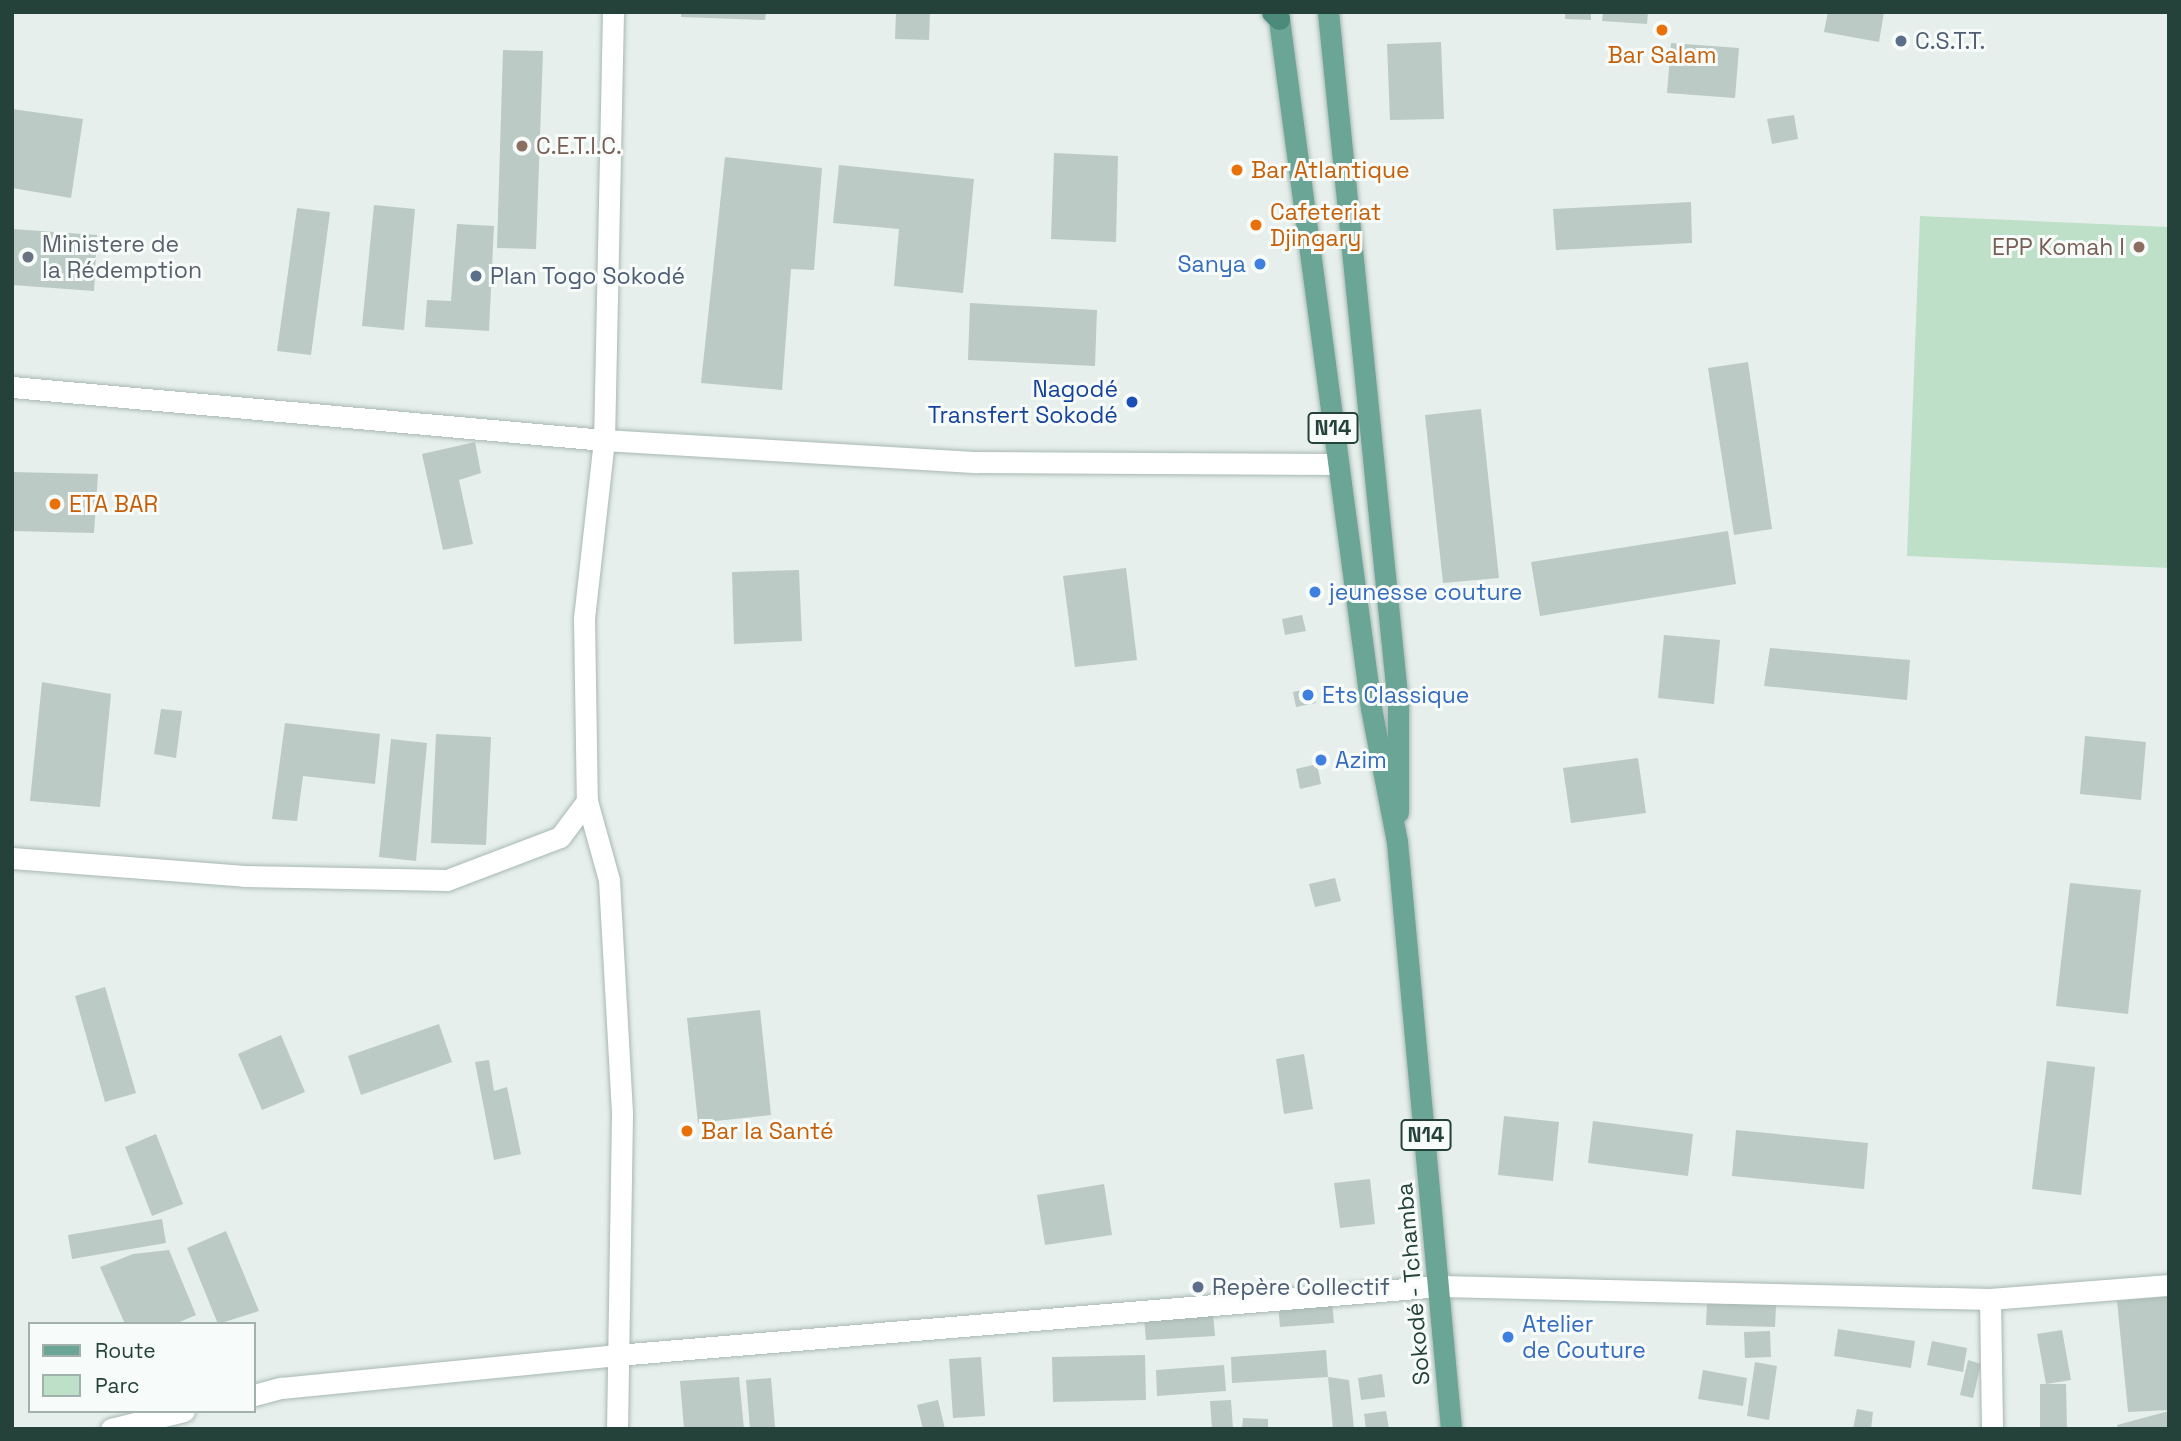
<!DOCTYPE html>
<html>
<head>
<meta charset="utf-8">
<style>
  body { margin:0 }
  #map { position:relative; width:2181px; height:1441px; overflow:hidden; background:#e6efeb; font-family:"Space Grotesk",sans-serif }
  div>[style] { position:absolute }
  .green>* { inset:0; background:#bfe0c8 }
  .building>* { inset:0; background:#bbcac4 }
  .roads { filter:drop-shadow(0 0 2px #a8b8b2) drop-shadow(0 0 2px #a8b8b2) }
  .minor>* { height:21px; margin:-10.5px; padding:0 10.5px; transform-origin:10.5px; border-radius:10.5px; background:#fff }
  .primary>* { height:21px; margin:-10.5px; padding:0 10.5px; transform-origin:10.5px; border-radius:10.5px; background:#6aa596 }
  .trunk>* { height:21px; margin:-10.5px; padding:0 10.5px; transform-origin:10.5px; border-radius:10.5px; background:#4c8a7c }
  .dots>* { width:19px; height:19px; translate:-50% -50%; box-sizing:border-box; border:4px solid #f7fbf9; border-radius:50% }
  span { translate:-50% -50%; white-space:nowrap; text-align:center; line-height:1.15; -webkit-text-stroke:6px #f7fbf9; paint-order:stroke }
  .shield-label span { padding:2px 5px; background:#f7fbf9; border:2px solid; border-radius:5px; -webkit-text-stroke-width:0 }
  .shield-label { font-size:21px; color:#24423a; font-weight:700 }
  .service-label { font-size:23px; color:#4e5e75 }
  .left { translate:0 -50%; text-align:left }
  .food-label { font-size:23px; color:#c56008 }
  .education-label { font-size:23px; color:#785e54 }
  .right { translate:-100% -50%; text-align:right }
  .worship-label { font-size:23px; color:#5b616d }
  .shop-label { font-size:23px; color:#366cbe }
  .transit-label { font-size:23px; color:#164399 }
  .street-label { font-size:23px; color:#24423a }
  .frame { position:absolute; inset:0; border:14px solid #24423a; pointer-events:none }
  .legend { position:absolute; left:28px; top:1322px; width:228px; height:91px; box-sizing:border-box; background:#f7fbf9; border:2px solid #a3b1ad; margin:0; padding:9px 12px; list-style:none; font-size:21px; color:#24423a }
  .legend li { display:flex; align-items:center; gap:14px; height:35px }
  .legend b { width:35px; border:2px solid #a3b1ad }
</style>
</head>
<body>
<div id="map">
  <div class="green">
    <i style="clip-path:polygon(1920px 216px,2169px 227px,2169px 568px,1907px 556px)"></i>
  </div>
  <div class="building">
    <i style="clip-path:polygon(681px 12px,766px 12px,765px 20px,681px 17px)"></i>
    <i style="clip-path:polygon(896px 12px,930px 12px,929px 40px,895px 39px)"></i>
    <i style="clip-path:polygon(1565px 12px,1591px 12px,1591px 20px,1565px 19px)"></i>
    <i style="clip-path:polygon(1603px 12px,1648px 12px,1647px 24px,1602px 21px)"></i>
    <i style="clip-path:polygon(1828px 12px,1884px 12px,1879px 42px,1824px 32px)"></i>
    <i style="clip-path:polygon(1441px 42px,1444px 119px,1390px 120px,1387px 44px)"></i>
    <i style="clip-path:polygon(1671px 43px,1739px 48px,1735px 98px,1667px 93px)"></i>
    <i style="clip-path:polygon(503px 50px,543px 51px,536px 249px,497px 248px)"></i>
    <i style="clip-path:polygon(12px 109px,83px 119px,71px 198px,12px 188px)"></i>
    <i style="clip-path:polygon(1794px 115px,1798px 139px,1772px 144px,1767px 119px)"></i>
    <i style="clip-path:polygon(1054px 153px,1118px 156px,1116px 242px,1051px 239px)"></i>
    <i style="clip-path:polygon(725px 157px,822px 168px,814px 270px,791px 269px,782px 390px,701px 383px)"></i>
    <i style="clip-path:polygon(839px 165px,974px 179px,963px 293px,894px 286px,899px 229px,833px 223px)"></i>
    <i style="clip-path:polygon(1691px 202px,1692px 243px,1556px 250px,1553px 209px)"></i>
    <i style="clip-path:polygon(374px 205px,415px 209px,404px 330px,362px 326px)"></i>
    <i style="clip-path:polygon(297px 208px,330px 212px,311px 355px,277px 351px)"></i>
    <i style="clip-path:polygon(457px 224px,494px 226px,489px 331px,425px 327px,427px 300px,451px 301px)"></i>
    <i style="clip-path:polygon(12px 229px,97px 235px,94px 291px,12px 285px)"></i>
    <i style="clip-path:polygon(970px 303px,1097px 310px,1095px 366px,968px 360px)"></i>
    <i style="clip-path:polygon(1748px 362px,1772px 529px,1734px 535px,1708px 368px)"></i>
    <i style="clip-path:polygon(1481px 409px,1499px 578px,1443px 583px,1425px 415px)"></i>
    <i style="clip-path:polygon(475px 442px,481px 473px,459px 480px,473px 544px,443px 550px,422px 454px)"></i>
    <i style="clip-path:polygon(12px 472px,98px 474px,94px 533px,12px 531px)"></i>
    <i style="clip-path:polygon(1728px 531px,1736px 584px,1540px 616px,1531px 562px)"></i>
    <i style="clip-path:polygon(1126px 568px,1137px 660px,1075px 667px,1063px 576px)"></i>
    <i style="clip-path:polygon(799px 570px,802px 641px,734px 644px,732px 572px)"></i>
    <i style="clip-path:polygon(1302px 615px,1306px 631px,1285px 635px,1282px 619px)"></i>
    <i style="clip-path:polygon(1664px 635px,1720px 640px,1714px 704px,1658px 698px)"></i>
    <i style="clip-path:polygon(1770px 648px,1910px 660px,1907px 700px,1764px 686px)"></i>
    <i style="clip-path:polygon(42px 682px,111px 694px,100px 807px,30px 801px)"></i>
    <i style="clip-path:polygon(1313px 688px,1316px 703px,1296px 707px,1293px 692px)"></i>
    <i style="clip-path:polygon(161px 709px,182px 711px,176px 758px,154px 754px)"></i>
    <i style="clip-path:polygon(285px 723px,380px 734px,375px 784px,303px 776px,297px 821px,272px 819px)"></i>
    <i style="clip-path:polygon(436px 734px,491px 737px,486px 845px,431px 843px)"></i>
    <i style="clip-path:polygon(2085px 736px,2146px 742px,2141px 800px,2080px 794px)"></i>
    <i style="clip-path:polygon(391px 739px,427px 743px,416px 861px,379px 857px)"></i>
    <i style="clip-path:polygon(1638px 758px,1646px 813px,1571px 823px,1563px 768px)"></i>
    <i style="clip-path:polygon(1317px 764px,1321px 784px,1300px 789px,1296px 769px)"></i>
    <i style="clip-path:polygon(1335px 878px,1341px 901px,1315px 907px,1309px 884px)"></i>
    <i style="clip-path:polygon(2070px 883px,2141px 890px,2128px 1014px,2056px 1006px)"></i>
    <i style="clip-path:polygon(105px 987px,136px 1093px,105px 1102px,75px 996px)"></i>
    <i style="clip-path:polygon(760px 1010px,771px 1115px,698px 1123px,687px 1018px)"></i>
    <i style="clip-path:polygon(439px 1024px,452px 1062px,361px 1095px,348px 1056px)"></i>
    <i style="clip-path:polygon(281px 1035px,305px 1092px,262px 1110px,238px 1054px)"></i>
    <i style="clip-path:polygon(1304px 1054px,1313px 1109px,1284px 1114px,1276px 1059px)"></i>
    <i style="clip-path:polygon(489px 1060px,494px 1091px,507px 1087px,521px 1154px,494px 1160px,475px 1062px)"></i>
    <i style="clip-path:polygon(2047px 1061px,2095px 1067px,2081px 1195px,2032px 1189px)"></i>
    <i style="clip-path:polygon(1504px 1116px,1559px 1122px,1553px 1181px,1498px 1175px)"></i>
    <i style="clip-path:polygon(1593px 1121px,1693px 1134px,1688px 1176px,1588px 1163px)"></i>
    <i style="clip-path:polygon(1736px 1130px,1868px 1143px,1864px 1189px,1732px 1176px)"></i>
    <i style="clip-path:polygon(156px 1134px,183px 1204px,152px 1216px,125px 1147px)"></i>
    <i style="clip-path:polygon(1370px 1179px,1375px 1224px,1340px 1228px,1334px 1183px)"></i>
    <i style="clip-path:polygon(1104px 1184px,1112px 1235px,1045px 1245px,1037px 1195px)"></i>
    <i style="clip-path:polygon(162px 1219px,166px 1243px,72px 1259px,68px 1235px)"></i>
    <i style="clip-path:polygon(226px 1231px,259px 1311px,218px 1324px,187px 1248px)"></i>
    <i style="clip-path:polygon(169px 1250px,196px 1315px,175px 1324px,125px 1324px,100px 1267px,133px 1254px)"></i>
    <i style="clip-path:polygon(2169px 1296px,2169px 1410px,2128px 1412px,2117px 1301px)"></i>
    <i style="clip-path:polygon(1332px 1301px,1334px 1323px,1280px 1327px,1278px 1306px)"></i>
    <i style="clip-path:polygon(1707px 1303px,1776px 1305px,1775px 1327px,1706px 1325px)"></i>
    <i style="clip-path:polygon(1213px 1313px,1215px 1336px,1146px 1340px,1144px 1318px)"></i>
    <i style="clip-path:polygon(1838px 1329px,1915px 1341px,1911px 1368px,1834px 1356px)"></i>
    <i style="clip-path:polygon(2062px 1330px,2071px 1380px,2046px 1384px,2066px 1384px,2067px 1429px,2040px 1428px,2040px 1384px,2046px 1384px,2037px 1334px)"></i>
    <i style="clip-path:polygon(1770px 1331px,1771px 1357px,1745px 1358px,1744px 1332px)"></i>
    <i style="clip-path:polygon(1932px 1341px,1967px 1348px,1963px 1372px,1927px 1365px)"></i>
    <i style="clip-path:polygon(1326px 1350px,1328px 1377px,1232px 1383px,1231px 1357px)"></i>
    <i style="clip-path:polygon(1145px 1355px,1146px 1400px,1053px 1402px,1052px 1357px)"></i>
    <i style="clip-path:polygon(981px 1357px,985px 1416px,953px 1418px,949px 1359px)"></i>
    <i style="clip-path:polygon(1968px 1360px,1981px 1364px,1973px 1398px,1960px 1395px)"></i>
    <i style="clip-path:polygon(1755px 1362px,1777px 1366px,1769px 1420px,1747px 1416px)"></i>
    <i style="clip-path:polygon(1224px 1365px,1226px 1391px,1157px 1396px,1156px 1370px)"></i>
    <i style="clip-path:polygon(1703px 1370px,1747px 1378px,1743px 1406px,1698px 1399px)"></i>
    <i style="clip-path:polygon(1382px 1374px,1385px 1397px,1361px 1400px,1358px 1378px)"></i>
    <i style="clip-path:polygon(739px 1377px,744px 1429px,684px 1429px,680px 1381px)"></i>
    <i style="clip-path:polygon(1328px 1377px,1349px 1380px,1354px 1429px,1333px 1429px)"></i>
    <i style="clip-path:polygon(771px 1378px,775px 1427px,750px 1429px,746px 1380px)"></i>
    <i style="clip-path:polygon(938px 1400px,945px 1429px,923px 1429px,917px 1405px)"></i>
    <i style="clip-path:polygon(1231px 1400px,1233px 1429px,1212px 1429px,1210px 1401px)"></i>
    <i style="clip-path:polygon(1857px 1409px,1873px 1412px,1871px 1429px,1853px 1429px)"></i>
    <i style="clip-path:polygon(1386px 1411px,1389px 1429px,1366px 1429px,1364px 1414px)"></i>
    <i style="clip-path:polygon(2169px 1411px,2169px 1429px,2118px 1429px,2117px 1425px)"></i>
    <i style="clip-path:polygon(1243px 1418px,1268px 1419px,1268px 1429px,1242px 1429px)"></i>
  </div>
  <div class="roads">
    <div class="minor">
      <i style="left:613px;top:12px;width:428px;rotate:91.2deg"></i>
      <i style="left:604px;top:440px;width:179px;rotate:96.4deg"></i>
      <i style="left:584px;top:618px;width:183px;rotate:89.1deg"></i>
      <i style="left:587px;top:801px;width:82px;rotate:74.4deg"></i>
      <i style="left:609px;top:880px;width:234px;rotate:86.8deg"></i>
      <i style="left:622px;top:1114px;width:315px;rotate:90.9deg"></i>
      <i style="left:12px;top:387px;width:594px;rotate:5.12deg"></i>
      <i style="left:604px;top:440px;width:374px;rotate:3.4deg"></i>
      <i style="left:977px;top:462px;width:360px;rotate:0.3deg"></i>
      <i style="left:12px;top:858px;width:233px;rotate:4.4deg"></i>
      <i style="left:244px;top:876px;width:203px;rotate:1.1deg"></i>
      <i style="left:447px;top:880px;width:121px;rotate:-20.8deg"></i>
      <i style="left:560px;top:837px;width:45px;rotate:-53.1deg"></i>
      <i style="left:1990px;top:1299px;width:130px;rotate:89.1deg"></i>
      <i style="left:254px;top:1395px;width:28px;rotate:-15deg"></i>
      <i style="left:281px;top:1388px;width:338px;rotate:-5.6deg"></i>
      <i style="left:617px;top:1355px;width:827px;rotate:-4.79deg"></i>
      <i style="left:1441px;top:1286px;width:549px;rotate:1.36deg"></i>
      <i style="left:1990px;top:1299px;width:180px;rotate:-4.5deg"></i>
      <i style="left:111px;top:1429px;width:75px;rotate:-13.9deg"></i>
    </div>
    <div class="primary">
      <i style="left:1278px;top:12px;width:702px;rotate:82.39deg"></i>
      <i style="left:1371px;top:708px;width:136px;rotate:79deg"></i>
      <i style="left:1397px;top:842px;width:589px;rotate:84.74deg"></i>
      <i style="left:1328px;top:12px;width:697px;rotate:84.23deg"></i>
      <i style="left:1398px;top:705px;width:107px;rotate:90deg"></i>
    </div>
    <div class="trunk">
      <i style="left:1272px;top:12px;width:10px;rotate:45deg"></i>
    </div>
  </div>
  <div class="dots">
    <i style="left:1662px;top:30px;background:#e8710a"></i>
    <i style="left:1901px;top:41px;background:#5c6f8a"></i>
    <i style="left:522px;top:146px;background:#8d6e63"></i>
    <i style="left:1237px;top:170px;background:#e8710a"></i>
    <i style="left:1256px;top:225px;background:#e8710a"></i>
    <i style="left:2139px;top:247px;background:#8d6e63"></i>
    <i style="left:28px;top:257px;background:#6b7280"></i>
    <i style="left:1260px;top:264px;background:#3f7fe0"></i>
    <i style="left:476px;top:276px;background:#5c6f8a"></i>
    <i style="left:1132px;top:402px;background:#1a4fb4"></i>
    <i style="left:55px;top:504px;background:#e8710a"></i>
    <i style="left:1315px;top:592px;background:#3f7fe0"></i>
    <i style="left:1308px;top:695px;background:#3f7fe0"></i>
    <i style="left:1321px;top:760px;background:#3f7fe0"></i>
    <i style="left:687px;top:1131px;background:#e8710a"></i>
    <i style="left:1198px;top:1287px;background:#5c6f8a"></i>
    <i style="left:1508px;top:1337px;background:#3f7fe0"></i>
  </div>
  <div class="shield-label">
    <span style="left:1333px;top:428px">N14</span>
    <span style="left:1426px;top:1135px">N14</span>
  </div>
  <div class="service-label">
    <span class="left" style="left:1915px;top:41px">C.S.T.T.</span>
    <span class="left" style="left:490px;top:276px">Plan Togo Sokodé</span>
    <span class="left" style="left:1212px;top:1287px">Repère Collectif</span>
  </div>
  <div class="food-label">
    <span style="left:1662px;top:55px">Bar Salam</span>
    <span class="left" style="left:1251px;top:170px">Bar Atlantique</span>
    <span class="left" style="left:1270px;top:225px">Cafeteriat<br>Djingary</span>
    <span class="left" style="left:69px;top:504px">ETA BAR</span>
    <span class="left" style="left:701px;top:1131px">Bar la Santé</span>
  </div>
  <div class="education-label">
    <span class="left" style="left:536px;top:146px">C.E.T.I.C.</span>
    <span class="right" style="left:2125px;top:247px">EPP Komah I</span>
  </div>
  <div class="worship-label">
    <span class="left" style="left:42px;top:257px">Ministere de<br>la Rédemption</span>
  </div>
  <div class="shop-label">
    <span class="right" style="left:1246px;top:264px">Sanya</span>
    <span class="left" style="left:1329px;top:592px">jeunesse couture</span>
    <span class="left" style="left:1322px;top:695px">Ets Classique</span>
    <span class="left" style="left:1335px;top:760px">Azim</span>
    <span class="left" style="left:1522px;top:1337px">Atelier<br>de Couture</span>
  </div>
  <div class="transit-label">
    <span class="right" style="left:1118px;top:402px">Nagodé<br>Transfert Sokodé</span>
  </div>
  <div class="street-label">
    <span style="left:1413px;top:1284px;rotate:-95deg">Sokodé - Tchamba</span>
  </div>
  <div class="frame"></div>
  <ul class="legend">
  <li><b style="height:9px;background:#6aa596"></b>Route</li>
  <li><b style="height:19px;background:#bfe0c8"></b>Parc</li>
  </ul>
</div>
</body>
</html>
